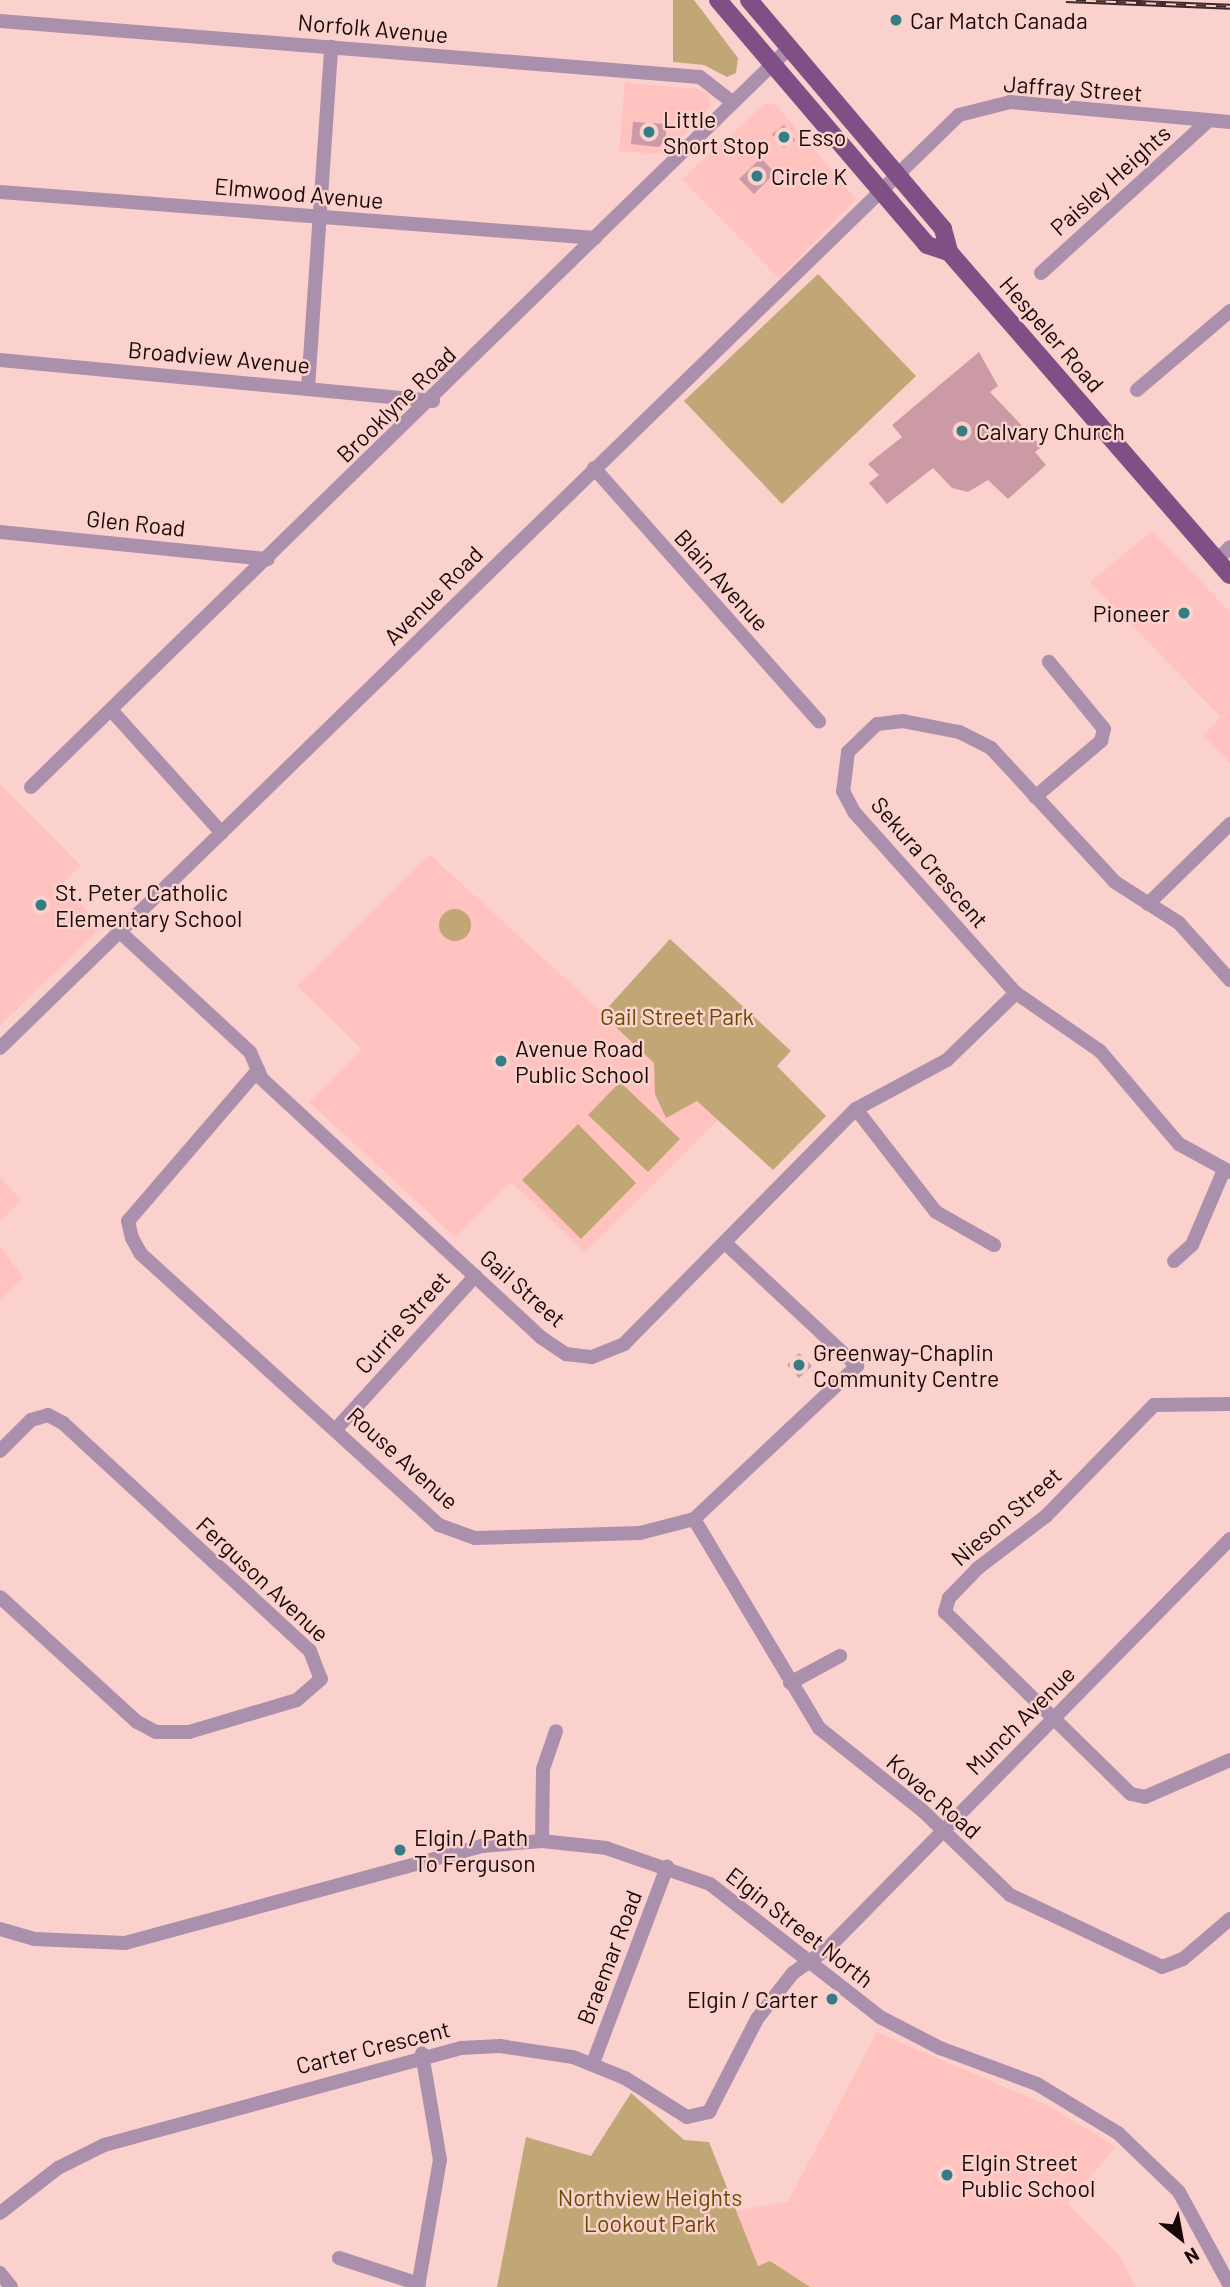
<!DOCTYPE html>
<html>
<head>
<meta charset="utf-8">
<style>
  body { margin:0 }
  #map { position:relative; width:1230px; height:2287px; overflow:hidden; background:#fbd1cd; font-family:Barlow,sans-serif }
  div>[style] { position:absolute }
  .built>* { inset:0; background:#ffc2be }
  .green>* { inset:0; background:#c1a775 }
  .round { border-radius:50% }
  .building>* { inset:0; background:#cb9aa5 }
  .minor>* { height:14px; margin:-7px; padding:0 7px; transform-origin:7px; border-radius:7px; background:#ab90ae }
  .major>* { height:18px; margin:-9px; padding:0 9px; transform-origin:9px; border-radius:9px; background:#804f85 }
  .rail>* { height:6px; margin-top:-3px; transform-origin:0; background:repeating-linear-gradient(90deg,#fbd1cd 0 10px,#3d2827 0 20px); box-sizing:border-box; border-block:2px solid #3d2827 }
  .dots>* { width:19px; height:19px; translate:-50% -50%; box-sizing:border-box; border:4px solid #fbd1cd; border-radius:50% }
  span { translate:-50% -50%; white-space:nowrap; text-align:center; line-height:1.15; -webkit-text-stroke:5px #fbd1cd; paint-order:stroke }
  .poi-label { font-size:23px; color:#180807 }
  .left { translate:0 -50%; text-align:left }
  .right { translate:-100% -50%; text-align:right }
  .street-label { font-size:23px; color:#180807 }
  .park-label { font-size:23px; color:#674a00 }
  .north { position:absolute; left:1146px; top:2203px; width:70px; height:70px; -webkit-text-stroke:5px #fbd1cd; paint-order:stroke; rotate:149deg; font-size:19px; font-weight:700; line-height:28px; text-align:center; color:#180807 }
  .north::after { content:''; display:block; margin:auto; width:24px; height:32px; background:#180807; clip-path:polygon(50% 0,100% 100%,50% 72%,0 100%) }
</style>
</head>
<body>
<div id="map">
  <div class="built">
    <i style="clip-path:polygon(625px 83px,698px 89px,709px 94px,711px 106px,666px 154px,619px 151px)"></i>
    <i style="clip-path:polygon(766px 103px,776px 105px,856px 199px,779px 278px,682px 179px)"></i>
    <i style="clip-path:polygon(1152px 531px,1230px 612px,1230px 763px,1203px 735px,1221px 717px,1090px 582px)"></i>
    <i style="clip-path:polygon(0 784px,81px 866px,62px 883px,102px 927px,0 1025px)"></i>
    <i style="clip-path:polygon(430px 855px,719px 1119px,585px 1252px,511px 1182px,455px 1237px,309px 1102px,362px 1049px,297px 986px)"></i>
    <i style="clip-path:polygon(0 1177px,21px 1200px,0 1222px)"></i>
    <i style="clip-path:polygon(0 1245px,23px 1278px,0 1300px)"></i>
    <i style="clip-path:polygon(877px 2032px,1049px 2106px,1116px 2147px,1067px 2203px,1120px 2256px,1135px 2287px,767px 2287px,734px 2211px,788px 2202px)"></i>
  </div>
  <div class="green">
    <i style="clip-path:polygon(673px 0,694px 0,738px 58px,736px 73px,727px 77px,704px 65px,673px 62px)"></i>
    <i style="clip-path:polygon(818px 274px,916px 376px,782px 504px,684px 401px)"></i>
    <i class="round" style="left:439px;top:909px;width:32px;height:32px"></i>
    <i style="clip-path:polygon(670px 939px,791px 1051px,777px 1066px,826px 1116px,773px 1170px,697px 1101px,666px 1118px,655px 1094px,654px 1063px,602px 1014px)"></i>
    <i style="clip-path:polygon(620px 1082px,680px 1139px,648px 1172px,588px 1115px)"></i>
    <i style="clip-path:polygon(578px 1124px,636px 1183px,581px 1239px,522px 1180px)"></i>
    <i style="clip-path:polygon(631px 2093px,684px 2140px,709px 2142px,758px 2266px,770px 2261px,810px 2287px,497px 2287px,526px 2137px,591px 2156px)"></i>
  </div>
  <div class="building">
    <i style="clip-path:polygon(633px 122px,667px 124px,665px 140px,659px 147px,631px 144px)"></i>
    <i style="clip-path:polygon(784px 125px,795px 140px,784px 148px,772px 134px)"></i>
    <i style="clip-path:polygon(761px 158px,775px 173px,754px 194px,739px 179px)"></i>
    <i style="clip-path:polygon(979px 352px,998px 386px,990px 392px,1042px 447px,1035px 452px,1046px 465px,1008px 499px,988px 480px,968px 492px,952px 488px,933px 468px,887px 504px,869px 483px,879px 475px,868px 464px,902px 437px,892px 425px)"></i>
    <i style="clip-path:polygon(799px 1353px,812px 1366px,799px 1378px,787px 1365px)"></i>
  </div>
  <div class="minor">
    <i style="left:0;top:21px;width:702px;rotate:4.57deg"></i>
    <i style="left:700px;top:77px;width:41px;rotate:38deg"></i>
    <i style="left:0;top:192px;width:597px;rotate:4.42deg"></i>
    <i style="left:1041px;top:273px;width:227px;rotate:-42.3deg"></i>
    <i style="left:0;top:360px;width:435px;rotate:5.4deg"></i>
    <i style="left:308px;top:388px;width:342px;rotate:-86.1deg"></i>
    <i style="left:1137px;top:390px;width:122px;rotate:-40.3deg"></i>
    <i style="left:594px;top:468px;width:339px;rotate:48.4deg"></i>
    <i style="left:0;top:532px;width:269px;rotate:5.8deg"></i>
    <i style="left:1217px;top:560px;width:18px;rotate:-45deg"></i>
    <i style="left:112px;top:711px;width:164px;rotate:48deg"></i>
    <i style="left:31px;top:787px;width:1057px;rotate:-44.27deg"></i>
    <i style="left:1035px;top:797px;width:87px;rotate:-40.3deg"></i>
    <i style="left:1101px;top:741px;width:12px;rotate:-76deg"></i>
    <i style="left:1104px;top:729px;width:87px;rotate:-129.4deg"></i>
    <i style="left:1148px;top:904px;width:115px;rotate:-44.3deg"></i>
    <i style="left:120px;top:932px;width:177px;rotate:42.7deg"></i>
    <i style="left:250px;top:1052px;width:30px;rotate:66deg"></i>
    <i style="left:262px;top:1079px;width:381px;rotate:42.8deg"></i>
    <i style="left:542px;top:1338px;width:29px;rotate:34deg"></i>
    <i style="left:566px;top:1354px;width:26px;rotate:7deg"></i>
    <i style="left:592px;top:1357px;width:35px;rotate:-22deg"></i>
    <i style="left:624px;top:1344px;width:330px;rotate:-45.4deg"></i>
    <i style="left:856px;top:1109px;width:103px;rotate:-28.3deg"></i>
    <i style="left:947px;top:1060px;width:96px;rotate:-44.2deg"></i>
    <i style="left:1230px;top:980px;width:76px;rotate:-131.8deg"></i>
    <i style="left:1179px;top:923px;width:76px;rotate:-147.4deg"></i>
    <i style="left:1115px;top:882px;width:183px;rotate:-132.8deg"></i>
    <i style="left:991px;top:748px;width:36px;rotate:-153deg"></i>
    <i style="left:959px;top:732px;width:57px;rotate:-168.9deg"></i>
    <i style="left:903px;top:721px;width:26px;rotate:173deg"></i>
    <i style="left:877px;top:724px;width:40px;rotate:136deg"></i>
    <i style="left:848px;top:752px;width:39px;rotate:97deg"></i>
    <i style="left:843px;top:791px;width:24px;rotate:62deg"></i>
    <i style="left:854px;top:812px;width:243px;rotate:48.2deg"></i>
    <i style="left:1016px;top:993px;width:102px;rotate:34.6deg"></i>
    <i style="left:1100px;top:1051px;width:122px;rotate:49.7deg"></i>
    <i style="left:1179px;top:1144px;width:58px;rotate:28.8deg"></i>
    <i style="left:0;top:1048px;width:1338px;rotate:-44.21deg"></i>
    <i style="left:959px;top:115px;width:53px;rotate:-14.3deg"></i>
    <i style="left:1010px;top:102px;width:221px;rotate:5.2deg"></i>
    <i style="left:258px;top:1070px;width:199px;rotate:130.7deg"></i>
    <i style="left:128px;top:1221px;width:17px;rotate:77deg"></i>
    <i style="left:132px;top:1238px;width:18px;rotate:61deg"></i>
    <i style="left:141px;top:1254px;width:403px;rotate:42.3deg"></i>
    <i style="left:439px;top:1525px;width:38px;rotate:20deg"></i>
    <i style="left:475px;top:1538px;width:165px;rotate:-1.7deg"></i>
    <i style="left:640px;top:1533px;width:56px;rotate:-14.5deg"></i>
    <i style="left:694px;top:1519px;width:224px;rotate:-43.2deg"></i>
    <i style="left:857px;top:1366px;width:180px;rotate:-137deg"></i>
    <i style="left:856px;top:1109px;width:130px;rotate:52.2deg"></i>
    <i style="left:936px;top:1212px;width:67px;rotate:29.6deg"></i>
    <i style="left:1174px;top:1261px;width:24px;rotate:-42deg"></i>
    <i style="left:1192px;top:1245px;width:82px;rotate:-66.9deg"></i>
    <i style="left:1230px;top:1404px;width:76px;rotate:179.2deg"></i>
    <i style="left:1154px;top:1405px;width:155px;rotate:134.2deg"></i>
    <i style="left:1046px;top:1516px;width:86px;rotate:142.6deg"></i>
    <i style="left:978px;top:1568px;width:42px;rotate:134deg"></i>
    <i style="left:949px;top:1598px;width:15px;rotate:106deg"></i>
    <i style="left:945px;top:1612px;width:260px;rotate:44.4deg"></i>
    <i style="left:1131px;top:1794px;width:14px;rotate:12deg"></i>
    <i style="left:1145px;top:1797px;width:93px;rotate:-23.5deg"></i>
    <i style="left:336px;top:1429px;width:207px;rotate:-47.7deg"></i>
    <i style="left:0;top:1451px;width:44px;rotate:-45deg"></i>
    <i style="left:31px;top:1420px;width:18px;rotate:-16deg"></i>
    <i style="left:48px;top:1415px;width:17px;rotate:28deg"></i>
    <i style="left:63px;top:1423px;width:336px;rotate:42.7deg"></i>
    <i style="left:310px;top:1651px;width:30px;rotate:69deg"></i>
    <i style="left:321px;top:1679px;width:32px;rotate:139deg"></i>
    <i style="left:297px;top:1700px;width:113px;rotate:163.5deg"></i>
    <i style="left:189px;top:1732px;width:33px;rotate:180deg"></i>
    <i style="left:156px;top:1732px;width:21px;rotate:-152deg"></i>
    <i style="left:137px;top:1722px;width:185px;rotate:-137.6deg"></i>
    <i style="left:694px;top:1519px;width:244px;rotate:59.1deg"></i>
    <i style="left:819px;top:1728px;width:133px;rotate:38.6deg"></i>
    <i style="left:923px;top:1811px;width:121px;rotate:44deg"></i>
    <i style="left:1010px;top:1895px;width:168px;rotate:25.3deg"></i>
    <i style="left:1162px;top:1967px;width:22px;rotate:-21deg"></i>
    <i style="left:1183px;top:1959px;width:62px;rotate:-40.4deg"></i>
    <i style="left:790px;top:1683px;width:57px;rotate:-28.4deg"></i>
    <i style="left:542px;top:1841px;width:72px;rotate:-89.2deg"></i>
    <i style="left:543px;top:1769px;width:40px;rotate:-71.1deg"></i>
    <i style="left:0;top:1929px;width:36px;rotate:16deg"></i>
    <i style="left:35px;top:1939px;width:90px;rotate:2.5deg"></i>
    <i style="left:125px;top:1943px;width:370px;rotate:-15.2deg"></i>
    <i style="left:482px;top:1846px;width:60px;rotate:-4.8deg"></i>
    <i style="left:542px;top:1841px;width:64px;rotate:6.2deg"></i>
    <i style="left:606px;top:1848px;width:110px;rotate:19.1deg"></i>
    <i style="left:710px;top:1884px;width:216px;rotate:38deg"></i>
    <i style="left:880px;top:2017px;width:68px;rotate:27.3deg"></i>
    <i style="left:940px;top:2048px;width:103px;rotate:20.4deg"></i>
    <i style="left:1037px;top:2084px;width:95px;rotate:31.2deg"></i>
    <i style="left:1118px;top:2133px;width:85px;rotate:44deg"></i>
    <i style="left:1179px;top:2192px;width:107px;rotate:61.5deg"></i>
    <i style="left:593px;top:2063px;width:210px;rotate:-69.3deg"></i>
    <i style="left:0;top:2213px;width:73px;rotate:-37.8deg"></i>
    <i style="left:58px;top:2168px;width:51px;rotate:-26.6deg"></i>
    <i style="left:104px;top:2145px;width:370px;rotate:-15.2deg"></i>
    <i style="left:461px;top:2048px;width:39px;rotate:-3deg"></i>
    <i style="left:500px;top:2046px;width:74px;rotate:8.6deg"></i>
    <i style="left:573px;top:2057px;width:56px;rotate:22deg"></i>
    <i style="left:625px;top:2078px;width:73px;rotate:32.2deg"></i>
    <i style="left:687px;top:2117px;width:23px;rotate:-13deg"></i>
    <i style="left:709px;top:2112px;width:105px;rotate:-62.7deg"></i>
    <i style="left:757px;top:2019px;width:58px;rotate:-52deg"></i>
    <i style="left:793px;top:1973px;width:42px;rotate:-35.2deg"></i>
    <i style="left:827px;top:1949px;width:575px;rotate:-45.49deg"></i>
    <i style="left:339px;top:2258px;width:84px;rotate:18deg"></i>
    <i style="left:0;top:2273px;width:18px;rotate:52deg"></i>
    <i style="left:418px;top:2287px;width:129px;rotate:-80.2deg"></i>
    <i style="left:440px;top:2160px;width:108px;rotate:-99.6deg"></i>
  </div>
  <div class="major">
    <i style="left:718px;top:0;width:322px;rotate:49.5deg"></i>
    <i style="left:927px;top:245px;width:23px;rotate:18deg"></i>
    <i style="left:749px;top:0;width:300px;rotate:49.7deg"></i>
    <i style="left:943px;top:229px;width:24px;rotate:75deg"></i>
    <i style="left:949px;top:252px;width:428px;rotate:49deg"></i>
  </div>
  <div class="rail">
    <i style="left:1066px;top:0;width:164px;rotate:2.4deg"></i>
  </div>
  <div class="dots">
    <i style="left:896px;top:20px;background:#357d84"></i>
    <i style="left:649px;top:132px;background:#357d84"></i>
    <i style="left:784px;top:137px;background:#357d84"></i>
    <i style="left:757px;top:176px;background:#357d84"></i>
    <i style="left:962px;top:431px;background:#357d84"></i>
    <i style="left:1184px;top:613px;background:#357d84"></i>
    <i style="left:41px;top:905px;background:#357d84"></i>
    <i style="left:501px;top:1061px;background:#357d84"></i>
    <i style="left:799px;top:1365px;background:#357d84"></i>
    <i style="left:400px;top:1850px;background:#357d84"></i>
    <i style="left:832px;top:1999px;background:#357d84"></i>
    <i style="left:947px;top:2175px;background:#357d84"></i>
  </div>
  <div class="poi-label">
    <span class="left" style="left:910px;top:20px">Car Match Canada</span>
    <span class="left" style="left:663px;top:132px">Little<br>Short Stop</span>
    <span class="left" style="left:798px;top:137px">Esso</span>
    <span class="left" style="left:771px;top:176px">Circle K</span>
    <span class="left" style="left:976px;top:431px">Calvary Church</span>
    <span class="right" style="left:1170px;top:613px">Pioneer</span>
    <span class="left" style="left:55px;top:905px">St. Peter Catholic<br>Elementary School</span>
    <span class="left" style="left:515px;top:1061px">Avenue Road<br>Public School</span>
    <span class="left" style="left:813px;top:1365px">Greenway-Chaplin<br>Community Centre</span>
    <span class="left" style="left:414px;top:1850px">Elgin / Path<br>To Ferguson</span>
    <span class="right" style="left:818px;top:1999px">Elgin / Carter</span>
    <span class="left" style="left:961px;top:2175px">Elgin Street<br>Public School</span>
  </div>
  <div class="street-label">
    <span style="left:373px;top:28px;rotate:5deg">Norfolk Avenue</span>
    <span style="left:1073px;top:88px;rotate:4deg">Jaffray Street</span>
    <span style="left:1110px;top:180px;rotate:-42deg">Paisley Heights</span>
    <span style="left:299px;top:193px;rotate:5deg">Elmwood Avenue</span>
    <span style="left:1052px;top:334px;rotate:49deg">Hespeler Road</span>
    <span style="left:219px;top:357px;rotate:5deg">Broadview Avenue</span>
    <span style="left:396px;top:404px;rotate:-44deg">Brooklyne Road</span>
    <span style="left:136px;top:523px;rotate:6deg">Glen Road</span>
    <span style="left:722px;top:580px;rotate:48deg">Blain Avenue</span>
    <span style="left:433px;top:595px;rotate:-45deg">Avenue Road</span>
    <span style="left:930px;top:862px;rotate:49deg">Sekura Crescent</span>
    <span style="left:523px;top:1288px;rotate:41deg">Gail Street</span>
    <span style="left:402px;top:1322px;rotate:-48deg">Currie Street</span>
    <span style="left:403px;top:1458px;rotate:42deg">Rouse Avenue</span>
    <span style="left:1006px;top:1516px;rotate:-41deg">Nieson Street</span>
    <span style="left:263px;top:1579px;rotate:43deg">Ferguson Avenue</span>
    <span style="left:1020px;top:1720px;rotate:-45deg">Munch Avenue</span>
    <span style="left:934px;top:1796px;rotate:41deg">Kovac Road</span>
    <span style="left:800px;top:1927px;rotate:38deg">Elgin Street North</span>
    <span style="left:609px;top:1957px;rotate:-69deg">Braemar Road</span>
    <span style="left:373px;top:2047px;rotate:-14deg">Carter Crescent</span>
  </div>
  <div class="park-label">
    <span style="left:677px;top:1016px">Gail Street Park</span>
    <span style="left:650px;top:2210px">Northview Heights<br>Lookout Park</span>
  </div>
  <div class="north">N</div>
</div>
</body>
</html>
